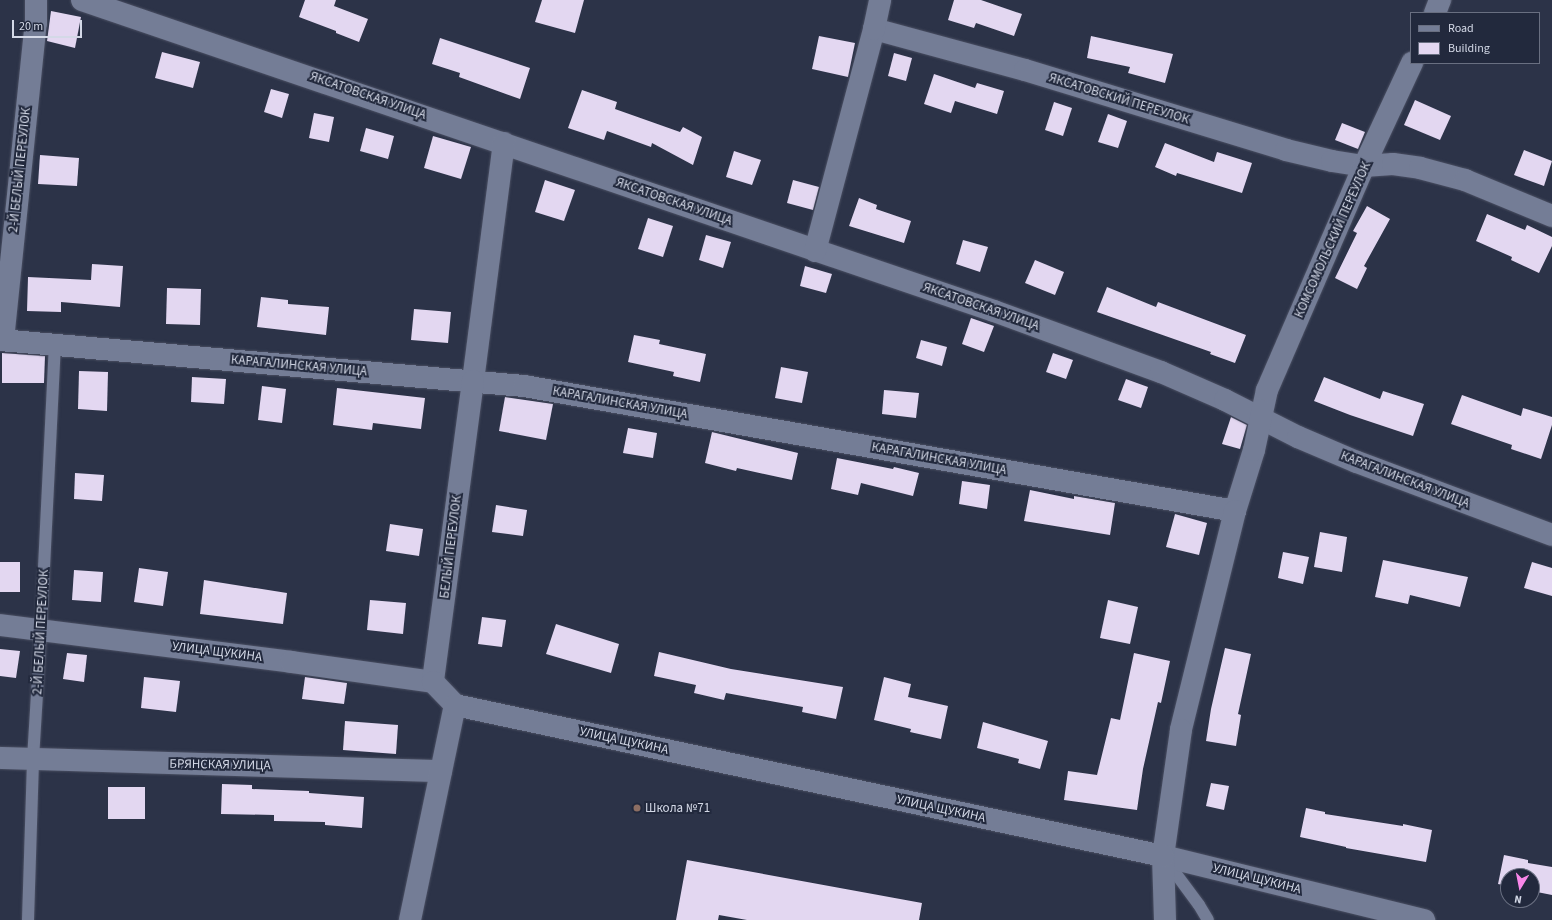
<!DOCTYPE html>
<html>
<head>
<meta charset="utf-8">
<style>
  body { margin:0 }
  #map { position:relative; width:1552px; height:920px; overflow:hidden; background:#2c3348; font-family:"Source Sans 3",sans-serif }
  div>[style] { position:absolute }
  .building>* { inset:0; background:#e3d7f1 }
  .roads { filter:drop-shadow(0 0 1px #4a4f62) drop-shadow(0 0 1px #4a4f62) }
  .service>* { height:12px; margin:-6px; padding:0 6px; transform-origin:6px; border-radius:6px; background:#747d96 }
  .minor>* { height:22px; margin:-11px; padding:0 11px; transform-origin:11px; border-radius:11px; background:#747d96 }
  .tertiary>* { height:22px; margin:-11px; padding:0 11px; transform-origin:11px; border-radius:11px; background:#747d96 }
  .dots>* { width:11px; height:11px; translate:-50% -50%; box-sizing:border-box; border:2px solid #22293d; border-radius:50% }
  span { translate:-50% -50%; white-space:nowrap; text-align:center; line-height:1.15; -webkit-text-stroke:4px #22293d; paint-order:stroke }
  .street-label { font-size:13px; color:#d4d9e7 }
  .poi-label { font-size:13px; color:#d4d9e7 }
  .left { translate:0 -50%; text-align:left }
  .legend { position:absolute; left:1410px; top:12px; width:130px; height:52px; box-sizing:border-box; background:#22293d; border:1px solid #696f81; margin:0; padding:5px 7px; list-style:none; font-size:12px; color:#d4d9e7 }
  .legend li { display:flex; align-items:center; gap:8px; height:20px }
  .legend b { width:20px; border:1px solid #696f81 }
  .north { position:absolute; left:1500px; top:868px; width:40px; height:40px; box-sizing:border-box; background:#22293d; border:1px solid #696f81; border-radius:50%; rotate:190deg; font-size:11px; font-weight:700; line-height:16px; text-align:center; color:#d4d9e7 }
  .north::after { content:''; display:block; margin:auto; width:14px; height:18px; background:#f987e9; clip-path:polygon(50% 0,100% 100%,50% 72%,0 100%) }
  .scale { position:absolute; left:12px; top:20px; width:70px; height:18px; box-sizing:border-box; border:2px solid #d4d9e7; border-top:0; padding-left:5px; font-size:12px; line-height:14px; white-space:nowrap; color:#d4d9e7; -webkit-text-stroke:3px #22293d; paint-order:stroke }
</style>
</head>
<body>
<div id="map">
  <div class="building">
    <i style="clip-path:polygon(305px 0,336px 0,334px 6px,368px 19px,359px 42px,336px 33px,336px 31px,299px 17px)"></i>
    <i style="clip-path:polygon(542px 0,584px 0,575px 33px,535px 22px)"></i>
    <i style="clip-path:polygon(954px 0,981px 0,1022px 14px,1014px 36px,976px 23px,974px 28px,948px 20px)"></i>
    <i style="clip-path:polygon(51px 11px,81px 17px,75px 48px,47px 41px)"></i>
    <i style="clip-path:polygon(819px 36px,855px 43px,848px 77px,812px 69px)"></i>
    <i style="clip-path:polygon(1091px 36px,1173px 54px,1165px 83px,1128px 73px,1130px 67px,1087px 58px)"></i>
    <i style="clip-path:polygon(440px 38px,530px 68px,520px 99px,459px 77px,460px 73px,432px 64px)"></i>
    <i style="clip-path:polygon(162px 52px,200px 62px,193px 88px,155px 78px)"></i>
    <i style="clip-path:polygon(894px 53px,912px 58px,906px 81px,888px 76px)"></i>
    <i style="clip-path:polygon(934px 74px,975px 88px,977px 83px,1004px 91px,997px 114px,955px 101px,951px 113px,924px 104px)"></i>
    <i style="clip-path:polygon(271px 89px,289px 94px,282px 118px,264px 112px)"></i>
    <i style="clip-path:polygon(582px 90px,617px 102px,615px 109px,680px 132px,683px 127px,702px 137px,693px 165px,652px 143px,651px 147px,607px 131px,604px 140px,568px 128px)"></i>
    <i style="clip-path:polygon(1415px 100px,1451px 116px,1440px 140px,1404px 125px)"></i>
    <i style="clip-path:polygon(1054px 102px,1072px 108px,1063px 136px,1045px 130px)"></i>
    <i style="clip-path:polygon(314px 113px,334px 117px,329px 142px,309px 138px)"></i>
    <i style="clip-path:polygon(1108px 114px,1127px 121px,1118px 148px,1098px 142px)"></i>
    <i style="clip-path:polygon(1342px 123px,1365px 132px,1358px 149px,1335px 140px)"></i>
    <i style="clip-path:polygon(366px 128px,394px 136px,388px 159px,360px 151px)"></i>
    <i style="clip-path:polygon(433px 136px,471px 147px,461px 179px,424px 168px)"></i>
    <i style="clip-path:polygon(1165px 143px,1214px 162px,1217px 152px,1252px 163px,1242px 193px,1177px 173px,1176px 176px,1155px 167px)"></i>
    <i style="clip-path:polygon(1524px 150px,1552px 161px,1544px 186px,1514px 175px)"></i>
    <i style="clip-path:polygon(734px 151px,761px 160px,752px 185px,726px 177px)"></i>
    <i style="clip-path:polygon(40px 155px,79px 158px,77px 186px,38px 184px)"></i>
    <i style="clip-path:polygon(545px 180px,575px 190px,564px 221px,535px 212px)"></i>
    <i style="clip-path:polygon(793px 180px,819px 187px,813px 210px,787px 203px)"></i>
    <i style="clip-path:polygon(859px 198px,877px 205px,876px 209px,911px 221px,904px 243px,849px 226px)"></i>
    <i style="clip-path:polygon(1367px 206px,1390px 219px,1364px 266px,1367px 268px,1357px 289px,1335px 278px,1357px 233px,1353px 231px)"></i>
    <i style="clip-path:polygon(1487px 214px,1525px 230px,1527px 225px,1552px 237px,1552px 246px,1539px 273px,1511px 260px,1512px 257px,1476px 241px)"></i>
    <i style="clip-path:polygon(648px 218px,673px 226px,663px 257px,638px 249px)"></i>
    <i style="clip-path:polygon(706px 235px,731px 242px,723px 268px,699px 260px)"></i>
    <i style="clip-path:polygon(963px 240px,988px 247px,980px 272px,956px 264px)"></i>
    <i style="clip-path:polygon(1035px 260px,1064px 272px,1055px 295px,1025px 283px)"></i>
    <i style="clip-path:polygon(92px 264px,123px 266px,120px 307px,61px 302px,61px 312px,27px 311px,28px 277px,91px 280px)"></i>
    <i style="clip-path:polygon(805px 266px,832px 274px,826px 293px,800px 286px)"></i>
    <i style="clip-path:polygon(1107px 287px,1156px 307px,1158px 302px,1246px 335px,1235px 363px,1210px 354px,1211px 352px,1097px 312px)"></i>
    <i style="clip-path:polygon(167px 288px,201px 289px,200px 325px,166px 324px)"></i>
    <i style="clip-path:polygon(261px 297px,288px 300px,288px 304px,329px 307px,326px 335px,257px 327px)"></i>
    <i style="clip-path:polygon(414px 309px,451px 312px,448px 343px,411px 340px)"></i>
    <i style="clip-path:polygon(971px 318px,994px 326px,984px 352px,962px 344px)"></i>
    <i style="clip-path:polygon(634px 335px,660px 340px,659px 344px,706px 354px,700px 382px,673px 376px,674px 372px,628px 362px)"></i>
    <i style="clip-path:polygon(921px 340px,947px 347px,942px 366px,916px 358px)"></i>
    <i style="clip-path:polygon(2px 353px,45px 356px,44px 383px,2px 383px)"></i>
    <i style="clip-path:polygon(1053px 353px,1073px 360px,1066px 379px,1046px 372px)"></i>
    <i style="clip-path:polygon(781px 367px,808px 372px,802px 403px,775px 398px)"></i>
    <i style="clip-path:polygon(79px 371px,108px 372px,107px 411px,78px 409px)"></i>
    <i style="clip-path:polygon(192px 377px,226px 379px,224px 404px,191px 402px)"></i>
    <i style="clip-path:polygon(1324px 377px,1380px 399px,1383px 391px,1424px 404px,1413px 436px,1350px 415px,1314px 401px)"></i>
    <i style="clip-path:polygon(1126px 379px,1148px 387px,1141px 408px,1118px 400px)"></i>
    <i style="clip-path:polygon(262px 386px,286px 389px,282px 423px,258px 420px)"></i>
    <i style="clip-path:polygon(337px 388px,425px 398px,421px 429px,373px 423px,372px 430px,333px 425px)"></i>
    <i style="clip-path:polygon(884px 390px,919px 393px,916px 418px,882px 414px)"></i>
    <i style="clip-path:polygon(1462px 395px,1521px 416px,1523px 408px,1552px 417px,1552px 425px,1541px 459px,1511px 449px,1512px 445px,1451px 424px)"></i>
    <i style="clip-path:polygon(505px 397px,553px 404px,546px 440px,499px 431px)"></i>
    <i style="clip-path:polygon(1231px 417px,1247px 425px,1240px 449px,1222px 444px)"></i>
    <i style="clip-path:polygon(628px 428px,657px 433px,653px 458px,623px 453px)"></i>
    <i style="clip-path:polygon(712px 432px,798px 453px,792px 480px,737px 468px,736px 471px,705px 463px)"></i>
    <i style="clip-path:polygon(837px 458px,893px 469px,894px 467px,919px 473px,913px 496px,861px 483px,858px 495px,831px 489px)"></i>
    <i style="clip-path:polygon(75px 473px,104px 475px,102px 501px,74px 499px)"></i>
    <i style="clip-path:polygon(962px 481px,990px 485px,987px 509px,959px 504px)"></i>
    <i style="clip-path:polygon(1030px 490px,1074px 499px,1074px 496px,1115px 503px,1110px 535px,1024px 521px)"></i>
    <i style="clip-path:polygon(496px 505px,527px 510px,523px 536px,492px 532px)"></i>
    <i style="clip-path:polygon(1175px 514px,1207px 523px,1199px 555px,1166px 547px)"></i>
    <i style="clip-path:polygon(390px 524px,423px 529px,419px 556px,386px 551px)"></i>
    <i style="clip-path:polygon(1320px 532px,1347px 537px,1342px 572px,1314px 567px)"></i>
    <i style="clip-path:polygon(1283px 552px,1309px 557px,1303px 584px,1278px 578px)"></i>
    <i style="clip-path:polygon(1383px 560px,1468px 577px,1460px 607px,1410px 595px,1408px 604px,1375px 597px)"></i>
    <i style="clip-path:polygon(0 562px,20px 562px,20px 592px,0 592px)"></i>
    <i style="clip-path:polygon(1532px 562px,1552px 568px,1552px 596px,1524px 588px)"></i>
    <i style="clip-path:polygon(139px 568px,168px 572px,163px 606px,134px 602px)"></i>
    <i style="clip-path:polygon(74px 570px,103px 572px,101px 602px,72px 600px)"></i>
    <i style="clip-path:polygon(204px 580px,287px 593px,283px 624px,200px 614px)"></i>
    <i style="clip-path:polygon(370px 600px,406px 603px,403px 634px,367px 630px)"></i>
    <i style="clip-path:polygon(1108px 600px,1138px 607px,1130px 644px,1100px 638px)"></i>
    <i style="clip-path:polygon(482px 617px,506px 620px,502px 647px,478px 644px)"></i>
    <i style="clip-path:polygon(556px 624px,619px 644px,611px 673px,546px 654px)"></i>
    <i style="clip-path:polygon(1225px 648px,1251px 654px,1238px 714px,1241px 715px,1236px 746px,1206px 741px,1211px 709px)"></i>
    <i style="clip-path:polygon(0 649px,20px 651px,16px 678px,0 676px)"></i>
    <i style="clip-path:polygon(659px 652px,731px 669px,843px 687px,836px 719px,802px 712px,803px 707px,726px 693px,724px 700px,694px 693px,696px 685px,654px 676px)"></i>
    <i style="clip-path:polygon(67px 653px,87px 655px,84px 682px,63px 679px)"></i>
    <i style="clip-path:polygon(1134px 653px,1170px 661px,1161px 703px,1158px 702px,1143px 769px,1137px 810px,1064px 800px,1068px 771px,1097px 775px,1111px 718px,1120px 720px)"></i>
    <i style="clip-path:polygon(144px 677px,180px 681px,176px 712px,141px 708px)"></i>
    <i style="clip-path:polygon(305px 677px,347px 683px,344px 704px,302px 699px)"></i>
    <i style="clip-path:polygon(884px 677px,911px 684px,908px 697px,948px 706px,941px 739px,910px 732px,911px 729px,874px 720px)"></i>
    <i style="clip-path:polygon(345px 721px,398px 725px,396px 754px,343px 750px)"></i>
    <i style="clip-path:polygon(983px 722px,1048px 741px,1040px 769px,1018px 763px,1019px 759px,977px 748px)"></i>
    <i style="clip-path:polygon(1211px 783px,1229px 786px,1224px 810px,1206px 806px)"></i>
    <i style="clip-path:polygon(222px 784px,252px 785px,252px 789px,309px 791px,309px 793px,364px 797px,362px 828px,325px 825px,325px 822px,274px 821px,274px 815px,221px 814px)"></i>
    <i style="clip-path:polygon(108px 787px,145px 787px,145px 819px,108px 819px)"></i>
    <i style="clip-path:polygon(1306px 808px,1325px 812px,1325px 814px,1403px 826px,1403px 824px,1432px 830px,1426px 862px,1346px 848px,1346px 847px,1300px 837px)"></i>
    <i style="clip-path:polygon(1504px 855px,1528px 860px,1528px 863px,1552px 867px,1552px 895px,1532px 891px,1532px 876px,1508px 876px,1508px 886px,1498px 884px)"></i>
    <i style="clip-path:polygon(687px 860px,922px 903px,919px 920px,747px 920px,719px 915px,718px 920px,676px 920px)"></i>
  </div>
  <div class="roads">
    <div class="service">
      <i style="left:1165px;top:859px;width:57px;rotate:53.5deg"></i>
      <i style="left:1199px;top:905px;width:17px;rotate:59deg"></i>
      <i style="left:28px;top:920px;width:161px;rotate:-88.2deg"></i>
      <i style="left:33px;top:759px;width:130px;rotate:-86.5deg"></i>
      <i style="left:41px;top:629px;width:286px;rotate:-87.2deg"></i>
    </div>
    <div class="minor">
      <i style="left:82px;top:0;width:964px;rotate:18.83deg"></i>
      <i style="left:994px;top:311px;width:178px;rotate:20.1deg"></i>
      <i style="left:1161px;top:372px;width:70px;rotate:23.6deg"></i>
      <i style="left:1225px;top:400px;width:82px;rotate:26.9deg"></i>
      <i style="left:1298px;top:437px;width:64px;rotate:23deg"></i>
      <i style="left:1357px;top:462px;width:208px;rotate:20.5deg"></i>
      <i style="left:1435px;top:13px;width:14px;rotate:-69deg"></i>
      <i style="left:874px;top:29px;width:156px;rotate:15.2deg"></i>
      <i style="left:1025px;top:70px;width:273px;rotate:17deg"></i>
      <i style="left:1286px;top:150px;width:47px;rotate:13.4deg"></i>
      <i style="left:1332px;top:161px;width:32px;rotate:9deg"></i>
      <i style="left:1364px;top:166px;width:29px;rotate:-4deg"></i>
      <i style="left:1393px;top:164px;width:27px;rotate:8deg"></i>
      <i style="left:1420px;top:168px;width:47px;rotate:14.9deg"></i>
      <i style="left:1465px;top:180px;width:94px;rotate:22.5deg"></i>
      <i style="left:815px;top:251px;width:230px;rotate:-75.1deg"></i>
      <i style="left:874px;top:29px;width:30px;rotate:-78deg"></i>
      <i style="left:3px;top:340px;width:319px;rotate:-84.1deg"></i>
      <i style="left:36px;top:23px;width:23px;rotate:-90deg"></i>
      <i style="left:473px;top:381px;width:240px;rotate:-82.6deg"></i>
      <i style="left:1235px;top:511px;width:64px;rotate:-72.7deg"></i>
      <i style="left:1254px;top:450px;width:61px;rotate:-77.8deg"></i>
      <i style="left:1267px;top:390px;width:244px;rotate:-66.6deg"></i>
      <i style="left:1364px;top:166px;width:114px;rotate:-65deg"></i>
      <i style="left:0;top:625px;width:293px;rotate:7.2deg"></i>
      <i style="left:291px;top:662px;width:143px;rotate:8deg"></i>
      <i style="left:0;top:758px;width:441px;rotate:1.7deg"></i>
      <i style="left:1163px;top:856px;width:269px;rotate:13.8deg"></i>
      <i style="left:410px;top:920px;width:220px;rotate:-78.2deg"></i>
    </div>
    <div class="tertiary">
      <i style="left:0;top:340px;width:526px;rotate:5.02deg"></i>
      <i style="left:524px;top:386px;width:722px;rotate:9.97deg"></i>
      <i style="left:1235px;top:511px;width:226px;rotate:103.9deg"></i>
      <i style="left:1181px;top:730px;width:127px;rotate:98.1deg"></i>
      <i style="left:1163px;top:856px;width:64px;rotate:88.2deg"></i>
      <i style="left:473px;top:381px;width:304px;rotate:97.6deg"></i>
      <i style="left:433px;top:682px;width:32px;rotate:46deg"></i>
      <i style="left:455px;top:705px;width:724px;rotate:12.04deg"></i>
    </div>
  </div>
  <div class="dots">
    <i style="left:637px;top:808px;background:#8d6e63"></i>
  </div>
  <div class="street-label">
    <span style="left:368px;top:96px;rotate:19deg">ЯКСАТОВСКАЯ УЛИЦА</span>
    <span style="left:1119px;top:99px;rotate:17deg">ЯКСАТОВСКИЙ ПЕРЕУЛОК</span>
    <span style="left:20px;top:170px;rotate:-84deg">2-Й БЕЛЫЙ ПЕРЕУЛОК</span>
    <span style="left:674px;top:202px;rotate:19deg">ЯКСАТОВСКАЯ УЛИЦА</span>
    <span style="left:1333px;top:240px;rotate:-66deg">КОМСОМОЛЬСКИЙ ПЕРЕУЛОК</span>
    <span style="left:981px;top:307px;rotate:19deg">ЯКСАТОВСКАЯ УЛИЦА</span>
    <span style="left:299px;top:366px;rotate:5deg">КАРАГАЛИНСКАЯ УЛИЦА</span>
    <span style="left:620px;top:403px;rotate:10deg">КАРАГАЛИНСКАЯ УЛИЦА</span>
    <span style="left:939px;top:459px;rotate:10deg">КАРАГАЛИНСКАЯ УЛИЦА</span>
    <span style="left:1405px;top:480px;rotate:21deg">КАРАГАЛИНСКАЯ УЛИЦА</span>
    <span style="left:451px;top:547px;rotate:-83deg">БЕЛЫЙ ПЕРЕУЛОК</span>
    <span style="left:41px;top:632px;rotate:-87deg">2-Й БЕЛЫЙ ПЕРЕУЛОК</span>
    <span style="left:217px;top:652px;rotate:7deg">УЛИЦА ЩУКИНА</span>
    <span style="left:624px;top:741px;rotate:12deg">УЛИЦА ЩУКИНА</span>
    <span style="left:220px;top:765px;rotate:1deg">БРЯНСКАЯ УЛИЦА</span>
    <span style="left:941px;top:809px;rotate:12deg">УЛИЦА ЩУКИНА</span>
    <span style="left:1257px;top:879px;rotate:14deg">УЛИЦА ЩУКИНА</span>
  </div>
  <div class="poi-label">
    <span class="left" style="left:645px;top:808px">Школа №71</span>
  </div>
  <ul class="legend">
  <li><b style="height:5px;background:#747d96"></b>Road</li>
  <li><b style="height:11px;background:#e3d7f1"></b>Building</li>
  </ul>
  <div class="north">N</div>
  <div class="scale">20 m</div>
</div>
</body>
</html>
